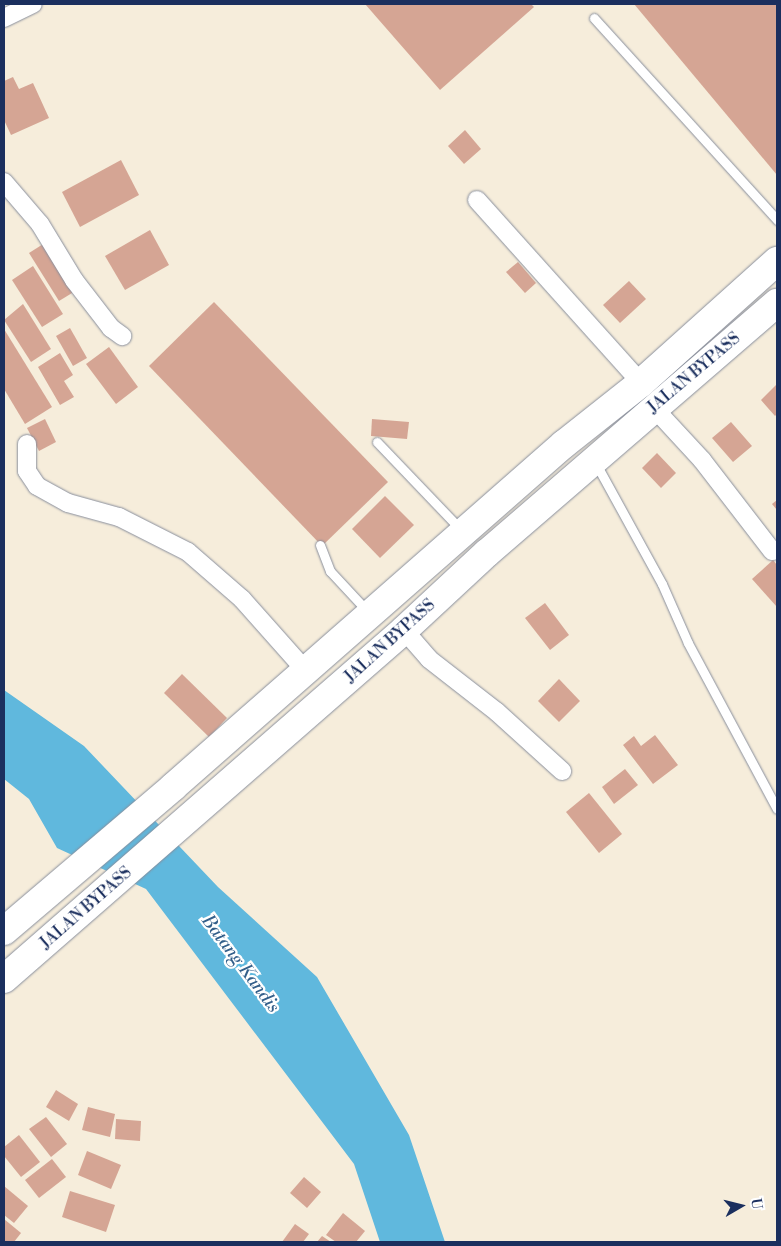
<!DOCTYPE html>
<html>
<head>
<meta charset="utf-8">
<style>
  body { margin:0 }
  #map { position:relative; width:781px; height:1246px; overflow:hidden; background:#f6eddb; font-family:"Libre Bodoni",serif }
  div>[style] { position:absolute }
  .water>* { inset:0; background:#60b8dd }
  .building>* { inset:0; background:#d5a594 }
  .roads { filter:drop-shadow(0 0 1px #888e9c) drop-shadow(0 0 1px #888e9c) }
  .service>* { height:9px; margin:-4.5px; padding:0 4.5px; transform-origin:4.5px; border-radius:4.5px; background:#fff }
  .minor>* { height:18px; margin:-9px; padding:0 9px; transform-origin:9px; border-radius:9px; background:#fff }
  .trunk>* { height:28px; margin:-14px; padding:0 14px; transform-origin:14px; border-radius:14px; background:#fff }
  span { translate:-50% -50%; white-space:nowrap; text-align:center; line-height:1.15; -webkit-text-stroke:4.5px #fff; paint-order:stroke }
  .street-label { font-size:16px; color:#1b2f5e }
  .water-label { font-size:18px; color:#335f8a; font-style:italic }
  .frame { position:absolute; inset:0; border:5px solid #1b2f5e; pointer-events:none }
  .north { position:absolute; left:716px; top:1181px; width:50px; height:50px; -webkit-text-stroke:4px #fff; paint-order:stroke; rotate:82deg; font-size:14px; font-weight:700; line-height:20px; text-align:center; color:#1b2f5e }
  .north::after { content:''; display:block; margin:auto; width:18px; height:22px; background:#1b2f5e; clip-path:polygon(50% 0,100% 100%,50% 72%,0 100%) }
</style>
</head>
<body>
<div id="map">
  <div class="water">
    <i style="clip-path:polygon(4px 690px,84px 746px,218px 887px,317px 977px,409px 1135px,445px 1242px,380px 1242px,354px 1164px,146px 889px,57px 848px,29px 799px,4px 779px)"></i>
  </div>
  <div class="building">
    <i style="clip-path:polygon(365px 4px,531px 4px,534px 7px,440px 90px)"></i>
    <i style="clip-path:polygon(634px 4px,777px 4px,777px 175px)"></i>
    <i style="clip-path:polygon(13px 77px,19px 89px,33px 83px,49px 118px,11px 135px,4px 120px,4px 81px)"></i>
    <i style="clip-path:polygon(465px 130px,481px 149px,464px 164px,448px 146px)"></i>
    <i style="clip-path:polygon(121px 160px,139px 195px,80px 227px,62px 192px)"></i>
    <i style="clip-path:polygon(150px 230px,169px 265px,125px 290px,105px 256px)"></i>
    <i style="clip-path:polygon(48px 241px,77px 290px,59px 301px,29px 253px)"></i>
    <i style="clip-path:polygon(518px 262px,536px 283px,525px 293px,506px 272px)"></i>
    <i style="clip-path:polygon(33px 266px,63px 314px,42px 327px,12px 280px)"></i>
    <i style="clip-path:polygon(629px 281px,646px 299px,620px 323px,603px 305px)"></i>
    <i style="clip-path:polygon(214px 302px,388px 482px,322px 546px,149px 366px)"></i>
    <i style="clip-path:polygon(23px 304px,51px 349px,31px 362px,4px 320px)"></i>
    <i style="clip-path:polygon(70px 328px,87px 358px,73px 366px,56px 336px)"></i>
    <i style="clip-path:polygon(4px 329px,52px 407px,25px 424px,4px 389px)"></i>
    <i style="clip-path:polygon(109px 347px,138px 387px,116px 404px,86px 364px)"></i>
    <i style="clip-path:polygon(60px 353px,73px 375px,64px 381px,74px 397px,60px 405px,38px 367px)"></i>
    <i style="clip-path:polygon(777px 384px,777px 414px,775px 416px,761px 400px)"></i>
    <i style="clip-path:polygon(45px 419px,56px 442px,39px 451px,27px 428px)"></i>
    <i style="clip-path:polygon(372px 419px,409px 422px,407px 439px,371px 436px)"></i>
    <i style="clip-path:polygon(731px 422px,752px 446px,733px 462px,712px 438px)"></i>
    <i style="clip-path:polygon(657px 453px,676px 473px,661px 488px,642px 468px)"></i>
    <i style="clip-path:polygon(385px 496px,414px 525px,380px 558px,352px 529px)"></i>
    <i style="clip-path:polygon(777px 500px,777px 510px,772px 504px)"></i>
    <i style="clip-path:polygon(773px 560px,777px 565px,777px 607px,752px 579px)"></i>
    <i style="clip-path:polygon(545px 603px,569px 635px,550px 650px,525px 618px)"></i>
    <i style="clip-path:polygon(182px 674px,227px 718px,209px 737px,164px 693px)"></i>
    <i style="clip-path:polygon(559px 679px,580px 701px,559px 722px,538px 701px)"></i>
    <i style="clip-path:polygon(655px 735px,678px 765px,653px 784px,623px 745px,634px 736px,641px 746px)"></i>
    <i style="clip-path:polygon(625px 769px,638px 785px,614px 804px,602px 787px)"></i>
    <i style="clip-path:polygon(589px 793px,622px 834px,599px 853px,566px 812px)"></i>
    <i style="clip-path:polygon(56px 1090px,78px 1104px,69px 1121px,46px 1107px)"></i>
    <i style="clip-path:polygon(88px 1107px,115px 1114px,110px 1137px,82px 1130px)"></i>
    <i style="clip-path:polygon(46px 1117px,67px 1144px,51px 1157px,29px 1129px)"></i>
    <i style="clip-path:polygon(116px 1119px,141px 1121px,140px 1141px,115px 1139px)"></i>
    <i style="clip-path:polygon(19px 1135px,40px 1162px,21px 1177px,4px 1156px,4px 1147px)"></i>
    <i style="clip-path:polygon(87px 1151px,121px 1165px,111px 1189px,78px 1175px)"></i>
    <i style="clip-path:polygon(52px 1159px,66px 1177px,39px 1198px,25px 1180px)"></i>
    <i style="clip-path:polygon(304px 1177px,321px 1192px,307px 1208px,290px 1193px)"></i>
    <i style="clip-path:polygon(4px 1186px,28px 1206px,14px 1223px,4px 1215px)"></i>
    <i style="clip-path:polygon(70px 1191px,115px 1205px,106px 1232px,62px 1217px)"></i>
    <i style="clip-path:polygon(343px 1213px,365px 1231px,356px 1242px,336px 1242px,326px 1235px)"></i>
    <i style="clip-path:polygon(4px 1219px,21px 1233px,14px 1242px,4px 1242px)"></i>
    <i style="clip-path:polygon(295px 1224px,309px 1234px,303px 1242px,282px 1242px)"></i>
    <i style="clip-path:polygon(322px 1236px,331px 1242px,317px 1242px)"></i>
  </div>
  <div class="roads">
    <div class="service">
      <i style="left:594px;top:18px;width:273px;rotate:47.8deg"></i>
      <i style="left:377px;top:442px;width:122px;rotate:46.3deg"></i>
      <i style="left:595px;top:462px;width:139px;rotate:61.2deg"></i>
      <i style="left:662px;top:584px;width:64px;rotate:66.2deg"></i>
      <i style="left:688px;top:643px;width:188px;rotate:61.8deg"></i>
      <i style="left:320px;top:545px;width:28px;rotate:69deg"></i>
      <i style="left:330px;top:571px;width:57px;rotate:47.1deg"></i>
    </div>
    <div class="minor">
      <i style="left:4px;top:18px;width:32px;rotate:-26deg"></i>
      <i style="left:4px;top:182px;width:55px;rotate:49.4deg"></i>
      <i style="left:40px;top:224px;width:66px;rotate:58.7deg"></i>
      <i style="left:74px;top:280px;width:61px;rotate:52.4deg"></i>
      <i style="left:111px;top:328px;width:14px;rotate:36deg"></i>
      <i style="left:477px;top:200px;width:246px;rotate:48.1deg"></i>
      <i style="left:654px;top:408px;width:71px;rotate:47.3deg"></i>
      <i style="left:702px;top:460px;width:115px;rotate:52.4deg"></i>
      <i style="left:27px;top:444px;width:27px;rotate:90deg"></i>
      <i style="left:27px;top:471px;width:18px;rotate:56deg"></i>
      <i style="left:37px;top:486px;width:35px;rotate:29deg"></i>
      <i style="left:68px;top:503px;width:53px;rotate:15.4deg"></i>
      <i style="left:119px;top:517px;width:77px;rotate:26.9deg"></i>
      <i style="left:188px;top:552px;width:72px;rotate:41deg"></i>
      <i style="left:242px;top:599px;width:95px;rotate:48.4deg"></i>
      <i style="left:404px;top:630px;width:38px;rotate:49deg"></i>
      <i style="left:429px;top:659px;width:86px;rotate:37.9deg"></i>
      <i style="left:497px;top:712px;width:88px;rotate:42.2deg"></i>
    </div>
    <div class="trunk">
      <i style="left:4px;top:931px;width:222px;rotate:-40.4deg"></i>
      <i style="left:173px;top:787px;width:520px;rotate:-41.26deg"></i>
      <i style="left:564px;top:444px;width:98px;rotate:-38.4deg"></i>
      <i style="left:641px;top:383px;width:183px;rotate:-41.9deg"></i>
      <i style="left:4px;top:979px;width:531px;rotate:-41.1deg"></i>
      <i style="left:404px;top:630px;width:113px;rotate:-42.9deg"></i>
      <i style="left:487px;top:553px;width:383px;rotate:-40.8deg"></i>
    </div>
  </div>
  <div class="street-label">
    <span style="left:694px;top:373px;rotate:-40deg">JALAN BYPASS</span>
    <span style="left:390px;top:641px;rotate:-42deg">JALAN BYPASS</span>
    <span style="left:86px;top:908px;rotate:-41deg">JALAN BYPASS</span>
  </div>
  <div class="water-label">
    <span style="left:240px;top:964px;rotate:53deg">Batang Kandis</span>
  </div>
  <div class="frame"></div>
  <div class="north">U</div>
</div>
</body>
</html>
